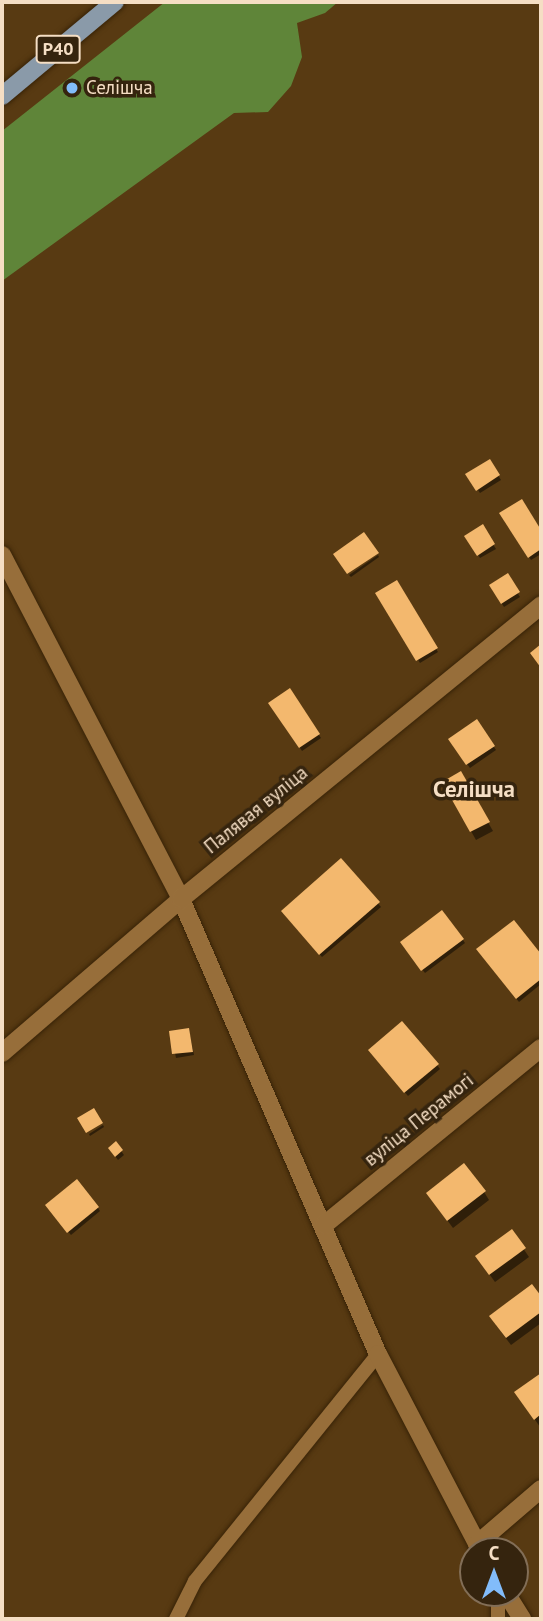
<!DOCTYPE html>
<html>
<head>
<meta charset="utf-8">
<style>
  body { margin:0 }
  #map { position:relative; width:543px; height:1621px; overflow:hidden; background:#583a12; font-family:"PT Sans",sans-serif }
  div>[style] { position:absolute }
  .forest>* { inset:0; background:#5f8539 }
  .shadow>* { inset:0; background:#0007 }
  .building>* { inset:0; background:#f3b86e }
  .roads { filter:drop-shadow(0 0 2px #382307) drop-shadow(0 0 2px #382307) }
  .service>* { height:14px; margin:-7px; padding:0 7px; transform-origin:7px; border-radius:7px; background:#976e3a }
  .minor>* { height:18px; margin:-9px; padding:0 9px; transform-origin:9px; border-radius:9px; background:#976e3a }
  .primary>* { height:18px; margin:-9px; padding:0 9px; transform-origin:9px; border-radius:9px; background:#8a9aa9 }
  .dots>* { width:19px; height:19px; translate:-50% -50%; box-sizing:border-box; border:4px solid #35240e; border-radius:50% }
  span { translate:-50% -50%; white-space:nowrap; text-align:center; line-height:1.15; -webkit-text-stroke:7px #35240e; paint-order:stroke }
  .shield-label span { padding:2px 5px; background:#35240e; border:2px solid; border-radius:5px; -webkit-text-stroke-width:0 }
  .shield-label { font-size:18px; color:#f5dec4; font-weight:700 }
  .poi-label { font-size:19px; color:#f5dec4 }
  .left { translate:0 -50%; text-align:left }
  .street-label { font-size:19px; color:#f5dec4 }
  .quarter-label { font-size:23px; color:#f5dec4; font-weight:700 }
  .frame { position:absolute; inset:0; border:4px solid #f5dec4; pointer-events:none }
  .north { position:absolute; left:459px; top:1537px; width:70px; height:70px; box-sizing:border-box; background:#35240e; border:2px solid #826e57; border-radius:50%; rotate:0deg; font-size:19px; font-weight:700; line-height:28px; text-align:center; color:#f5dec4 }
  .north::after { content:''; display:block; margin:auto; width:24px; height:32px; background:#82bcfa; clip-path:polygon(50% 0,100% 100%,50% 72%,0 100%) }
</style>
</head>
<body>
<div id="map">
  <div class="forest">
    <i style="clip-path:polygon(165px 2px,338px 2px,325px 13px,297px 23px,302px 57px,291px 86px,268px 112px,234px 113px,2px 281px,2px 131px)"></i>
  </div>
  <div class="shadow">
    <i style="clip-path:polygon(489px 461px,501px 480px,480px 493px,468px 475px)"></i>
    <i style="clip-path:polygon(521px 501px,541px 533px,541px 554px,531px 560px,502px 514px)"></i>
    <i style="clip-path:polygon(482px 527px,496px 549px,480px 558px,467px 537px)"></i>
    <i style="clip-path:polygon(378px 555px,379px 557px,351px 577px,349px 575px)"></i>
    <i style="clip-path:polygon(507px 576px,520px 597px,504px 607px,491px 586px)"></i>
    <i style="clip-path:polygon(396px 582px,438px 652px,420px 663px,378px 593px)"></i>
    <i style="clip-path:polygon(289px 691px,321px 738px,302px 751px,271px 703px)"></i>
    <i style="clip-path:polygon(476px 721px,496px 750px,470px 768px,450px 740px)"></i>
    <i style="clip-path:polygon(460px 774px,493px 831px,476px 840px,444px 783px)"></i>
    <i style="clip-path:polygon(341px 860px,381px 907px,322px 957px,285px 915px)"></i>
    <i style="clip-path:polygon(514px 922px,541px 957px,541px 984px,519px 1002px,481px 953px)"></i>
    <i style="clip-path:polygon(463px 940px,465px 943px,425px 973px,404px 946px)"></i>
    <i style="clip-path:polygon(189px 1030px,194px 1055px,176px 1058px,171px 1032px)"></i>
    <i style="clip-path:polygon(372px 1054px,437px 1065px,440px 1069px,408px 1096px)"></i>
    <i style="clip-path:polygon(103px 1125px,104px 1127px,90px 1136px,89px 1134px)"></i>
    <i style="clip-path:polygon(116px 1144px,124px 1155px,118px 1160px,112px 1152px)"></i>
    <i style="clip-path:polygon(484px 1192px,489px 1200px,453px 1228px,433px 1201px)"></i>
    <i style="clip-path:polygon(98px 1208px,100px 1211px,71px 1235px,49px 1209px)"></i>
    <i style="clip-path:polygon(512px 1232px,529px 1257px,495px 1282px,482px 1264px)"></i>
    <i style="clip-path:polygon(532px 1287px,541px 1299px,541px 1323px,511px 1345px,496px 1325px)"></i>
    <i style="clip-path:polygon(541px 1375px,541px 1426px,540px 1427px,517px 1393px)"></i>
  </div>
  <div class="building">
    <i style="clip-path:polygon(490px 459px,500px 475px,476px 491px,465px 474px)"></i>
    <i style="clip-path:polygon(522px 499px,541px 530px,541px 549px,528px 558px,499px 513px)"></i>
    <i style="clip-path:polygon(483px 524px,495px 544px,477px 556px,464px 536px)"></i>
    <i style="clip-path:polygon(364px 532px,379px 553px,347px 574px,333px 554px)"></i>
    <i style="clip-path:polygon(508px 573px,520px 592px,501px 604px,489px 585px)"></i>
    <i style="clip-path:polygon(397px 580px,438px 648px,416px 661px,375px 593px)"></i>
    <i style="clip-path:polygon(541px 644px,541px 668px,530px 653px)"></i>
    <i style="clip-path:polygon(290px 688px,320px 734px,299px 748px,268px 703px)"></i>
    <i style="clip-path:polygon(477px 719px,495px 746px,466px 765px,448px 739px)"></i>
    <i style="clip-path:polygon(461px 771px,490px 822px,470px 832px,442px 782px)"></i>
    <i style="clip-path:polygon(341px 858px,380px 902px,319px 955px,281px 911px)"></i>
    <i style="clip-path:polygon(442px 910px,464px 939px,421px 971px,400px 942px)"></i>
    <i style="clip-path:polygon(514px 920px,541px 954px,541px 979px,516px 999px,476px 949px)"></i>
    <i style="clip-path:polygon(402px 1021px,439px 1064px,404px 1093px,368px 1050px)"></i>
    <i style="clip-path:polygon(189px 1028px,193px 1052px,172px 1054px,169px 1031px)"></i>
    <i style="clip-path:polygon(94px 1108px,103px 1123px,86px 1133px,77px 1118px)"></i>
    <i style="clip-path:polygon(116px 1141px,123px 1150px,115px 1157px,108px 1148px)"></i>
    <i style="clip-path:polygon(464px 1163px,486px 1191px,447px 1221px,426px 1193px)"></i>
    <i style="clip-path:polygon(77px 1179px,99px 1207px,67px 1233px,45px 1205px)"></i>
    <i style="clip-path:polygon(512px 1229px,526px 1248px,489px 1275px,475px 1256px)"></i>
    <i style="clip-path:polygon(532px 1284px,541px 1296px,541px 1312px,506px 1338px,489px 1316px)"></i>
    <i style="clip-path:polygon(541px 1373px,541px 1414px,534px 1420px,514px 1392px)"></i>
  </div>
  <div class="roads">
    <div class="service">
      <i style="left:498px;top:1593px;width:26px;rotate:90deg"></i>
      <i style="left:176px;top:1619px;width:42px;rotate:-63.4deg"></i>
      <i style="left:195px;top:1581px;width:292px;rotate:-51.1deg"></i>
    </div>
    <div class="minor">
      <i style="left:2px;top:555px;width:388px;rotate:62.5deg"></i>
      <i style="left:181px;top:899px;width:496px;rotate:66.6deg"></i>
      <i style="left:378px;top:1354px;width:222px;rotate:62.4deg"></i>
      <i style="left:2px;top:1053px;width:236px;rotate:-40.7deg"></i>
      <i style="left:181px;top:899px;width:465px;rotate:-39.2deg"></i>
      <i style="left:324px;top:1225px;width:280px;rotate:-39.2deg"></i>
      <i style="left:477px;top:1544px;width:84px;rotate:-40.7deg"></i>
      <i style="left:506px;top:1593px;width:31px;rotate:58deg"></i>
    </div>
    <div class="primary">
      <i style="left:2px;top:96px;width:147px;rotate:-39.8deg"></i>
    </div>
  </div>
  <div class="dots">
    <i style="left:72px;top:88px;background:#82bcfa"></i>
  </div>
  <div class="shield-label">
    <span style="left:58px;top:49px">Р40</span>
  </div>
  <div class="poi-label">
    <span class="left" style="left:86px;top:88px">Селішча</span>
  </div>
  <div class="street-label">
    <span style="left:256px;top:810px;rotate:-39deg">Палявая вуліца</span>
    <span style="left:419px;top:1120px;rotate:-39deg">вуліца Перамогі</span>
  </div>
  <div class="quarter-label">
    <span style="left:474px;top:789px">Селішча</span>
  </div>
  <div class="frame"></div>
  <div class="north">С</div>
</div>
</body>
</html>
